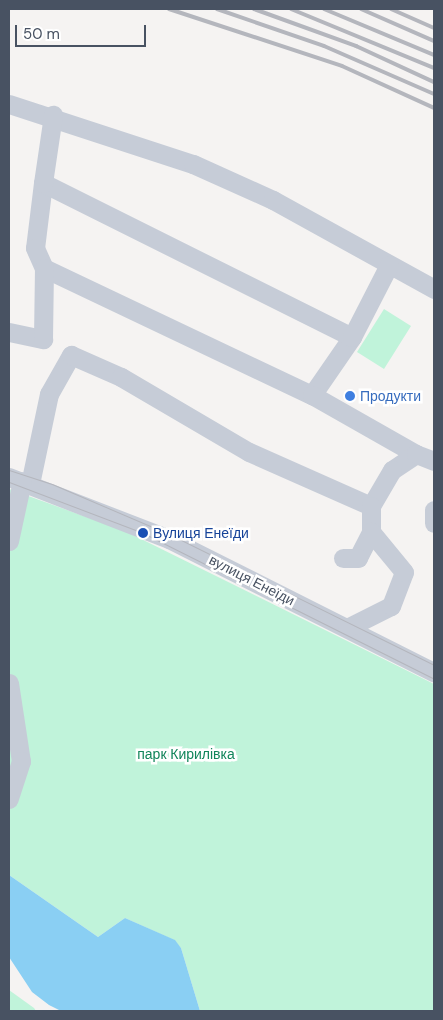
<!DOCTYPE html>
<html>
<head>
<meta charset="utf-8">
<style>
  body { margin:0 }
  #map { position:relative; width:443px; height:1020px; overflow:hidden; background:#f5f3f2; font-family:"DM Sans",sans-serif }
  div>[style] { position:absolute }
  .green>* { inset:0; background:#c0f3da }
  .water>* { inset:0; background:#8acff3 }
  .minor>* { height:19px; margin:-9.5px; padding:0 9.5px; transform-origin:9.5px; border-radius:9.5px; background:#c6ccd7 }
  .tram>* { height:1px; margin:-0.5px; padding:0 0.5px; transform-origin:0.5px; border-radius:0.5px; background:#b4b6bd }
  .rail>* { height:4px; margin:-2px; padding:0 2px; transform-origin:2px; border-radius:2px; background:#b4b6bd }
  .dots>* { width:14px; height:14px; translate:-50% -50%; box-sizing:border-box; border:2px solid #fff; border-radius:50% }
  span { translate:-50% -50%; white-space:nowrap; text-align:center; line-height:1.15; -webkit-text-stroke:5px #fff; paint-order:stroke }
  .shop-label { font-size:14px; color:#366cbe }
  .left { translate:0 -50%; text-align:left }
  .transit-label { font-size:14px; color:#164399 }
  .street-label { font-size:14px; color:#485262 }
  .park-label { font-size:14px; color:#11855a }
  .frame { position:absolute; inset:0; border:10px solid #485262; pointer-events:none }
  .scale { position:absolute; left:15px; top:25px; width:131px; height:22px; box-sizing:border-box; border:2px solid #485262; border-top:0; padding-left:6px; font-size:15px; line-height:18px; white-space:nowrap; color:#485262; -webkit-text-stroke:4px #fff; paint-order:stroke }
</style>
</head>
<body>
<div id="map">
  <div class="green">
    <i style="clip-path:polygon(384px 309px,411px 326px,384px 369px,357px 352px)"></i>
    <i style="clip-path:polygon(9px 489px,125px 531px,434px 684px,434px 1011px,200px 1011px,181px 948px,174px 940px,125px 918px,98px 937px,9px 875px)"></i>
    <i style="clip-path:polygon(9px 990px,34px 1008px,36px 1011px,9px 1011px)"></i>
  </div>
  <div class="water">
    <i style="clip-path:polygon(9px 875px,98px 937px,125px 918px,175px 940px,181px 948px,200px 1011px,61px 1011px,49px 1005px,32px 992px,9px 957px)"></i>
  </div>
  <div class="minor">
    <i style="left:9px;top:104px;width:194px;rotate:18.1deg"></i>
    <i style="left:193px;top:164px;width:88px;rotate:24.2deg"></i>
    <i style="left:273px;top:200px;width:184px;rotate:28.9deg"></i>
    <i style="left:43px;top:183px;width:65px;rotate:97deg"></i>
    <i style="left:35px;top:248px;width:22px;rotate:66deg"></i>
    <i style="left:44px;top:268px;width:297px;rotate:25.4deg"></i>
    <i style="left:312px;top:395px;width:70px;rotate:-55.4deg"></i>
    <i style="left:352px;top:337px;width:345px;rotate:-153.5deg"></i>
    <i style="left:43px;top:183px;width:69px;rotate:-81.6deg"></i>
    <i style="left:9px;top:332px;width:35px;rotate:12deg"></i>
    <i style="left:43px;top:339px;width:71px;rotate:-89.2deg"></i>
    <i style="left:352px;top:337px;width:81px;rotate:-62.8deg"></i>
    <i style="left:312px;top:395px;width:120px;rotate:29.6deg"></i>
    <i style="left:416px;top:454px;width:29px;rotate:146deg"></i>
    <i style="left:392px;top:470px;width:42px;rotate:120.3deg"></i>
    <i style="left:416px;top:454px;width:19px;rotate:21deg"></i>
    <i style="left:9px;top:477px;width:172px;rotate:21.2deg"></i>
    <i style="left:169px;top:539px;width:297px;rotate:26.7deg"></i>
    <i style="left:30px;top:484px;width:92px;rotate:-78.1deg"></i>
    <i style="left:49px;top:394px;width:45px;rotate:-60.6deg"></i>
    <i style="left:71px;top:355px;width:55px;rotate:23.7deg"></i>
    <i style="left:121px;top:377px;width:148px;rotate:30.4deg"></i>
    <i style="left:249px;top:452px;width:133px;rotate:23.9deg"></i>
    <i style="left:371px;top:506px;width:26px;rotate:90deg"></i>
    <i style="left:371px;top:532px;width:29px;rotate:117deg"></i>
    <i style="left:358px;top:558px;width:15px;rotate:180deg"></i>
    <i style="left:434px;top:510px;width:13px;rotate:90deg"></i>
    <i style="left:9px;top:541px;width:61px;rotate:-77.8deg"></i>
    <i style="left:347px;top:628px;width:49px;rotate:-26.6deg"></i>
    <i style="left:391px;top:606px;width:36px;rotate:-69deg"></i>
    <i style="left:404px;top:572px;width:52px;rotate:-129.5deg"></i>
    <i style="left:9px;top:683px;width:79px;rotate:81.3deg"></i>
    <i style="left:21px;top:761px;width:40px;rotate:108deg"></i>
  </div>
  <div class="tram">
    <i style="left:9px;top:470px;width:45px;rotate:18deg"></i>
    <i style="left:52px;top:484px;width:129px;rotate:23.2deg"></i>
    <i style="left:171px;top:535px;width:293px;rotate:26.3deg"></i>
    <i style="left:9px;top:482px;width:143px;rotate:20.8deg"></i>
    <i style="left:143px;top:533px;width:326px;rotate:26.6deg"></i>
  </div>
  <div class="rail">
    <i style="left:169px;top:9px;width:182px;rotate:18.2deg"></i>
    <i style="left:342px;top:66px;width:101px;rotate:24.5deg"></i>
    <i style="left:217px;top:9px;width:113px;rotate:19.1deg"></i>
    <i style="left:324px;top:46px;width:120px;rotate:23.6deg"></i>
    <i style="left:254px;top:9px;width:109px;rotate:19.9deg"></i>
    <i style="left:356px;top:46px;width:86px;rotate:24.8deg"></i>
    <i style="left:291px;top:9px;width:155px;rotate:22.4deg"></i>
    <i style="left:324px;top:9px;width:119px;rotate:22.7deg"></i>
    <i style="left:361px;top:9px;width:80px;rotate:23.7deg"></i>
    <i style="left:391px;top:9px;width:47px;rotate:23.8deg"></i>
  </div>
  <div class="dots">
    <i style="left:350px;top:396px;background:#3f7fe0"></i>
    <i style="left:143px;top:533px;background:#1a4fb4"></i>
  </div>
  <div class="shop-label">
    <span class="left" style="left:360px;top:396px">Продукти</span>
  </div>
  <div class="transit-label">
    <span class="left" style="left:153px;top:533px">Вулиця Енеїди</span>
  </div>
  <div class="street-label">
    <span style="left:252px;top:580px;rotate:27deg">вулиця Енеїди</span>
  </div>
  <div class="park-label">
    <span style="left:186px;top:754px">парк Кирилівка</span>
  </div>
  <div class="frame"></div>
  <div class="scale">50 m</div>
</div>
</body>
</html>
